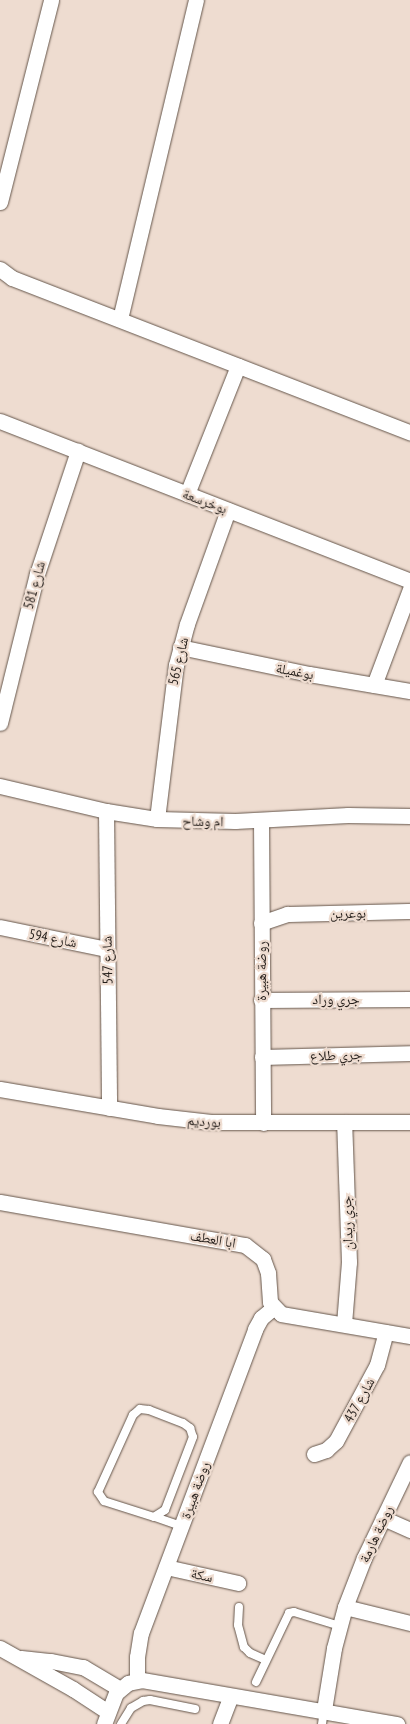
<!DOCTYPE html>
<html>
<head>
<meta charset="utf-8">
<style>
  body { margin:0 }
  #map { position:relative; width:410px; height:1724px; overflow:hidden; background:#eedcd0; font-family:"PT Sans Narrow","Noto Naskh Arabic",sans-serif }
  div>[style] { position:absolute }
  .roads { filter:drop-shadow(0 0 1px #65564b) drop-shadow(0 0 1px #65564b) }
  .service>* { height:8px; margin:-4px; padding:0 4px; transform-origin:4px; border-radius:4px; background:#fff }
  .minor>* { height:15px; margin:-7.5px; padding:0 7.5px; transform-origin:7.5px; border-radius:7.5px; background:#fff }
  span { translate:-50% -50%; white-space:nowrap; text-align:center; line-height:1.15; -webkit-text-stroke:4.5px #eedcd0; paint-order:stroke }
  .street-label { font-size:14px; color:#241e1a }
</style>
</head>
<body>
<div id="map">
  <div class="roads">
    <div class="service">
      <i style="left:140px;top:1409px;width:9px;rotate:6deg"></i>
      <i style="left:149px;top:1410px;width:36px;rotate:21deg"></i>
      <i style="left:183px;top:1423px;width:9px;rotate:36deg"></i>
      <i style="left:190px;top:1428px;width:9px;rotate:72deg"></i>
      <i style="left:193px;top:1437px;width:78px;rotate:111deg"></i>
      <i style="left:165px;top:1510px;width:13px;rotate:148deg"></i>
      <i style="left:154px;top:1517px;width:52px;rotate:-162.3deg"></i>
      <i style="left:104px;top:1501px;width:11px;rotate:-124deg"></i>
      <i style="left:98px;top:1492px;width:85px;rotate:-65.6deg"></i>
      <i style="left:133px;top:1415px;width:9px;rotate:-41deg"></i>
      <i style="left:155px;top:1517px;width:28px;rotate:19deg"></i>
      <i style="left:239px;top:1607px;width:18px;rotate:93deg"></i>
      <i style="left:238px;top:1625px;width:23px;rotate:75deg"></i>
      <i style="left:244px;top:1647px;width:8px;rotate:45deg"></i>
      <i style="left:250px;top:1653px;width:17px;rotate:24deg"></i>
      <i style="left:256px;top:1682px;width:76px;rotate:-64.4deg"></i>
      <i style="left:289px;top:1613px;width:5px;rotate:-11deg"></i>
      <i style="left:294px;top:1612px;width:48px;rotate:16.9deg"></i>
      <i style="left:121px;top:1724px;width:19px;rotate:-58deg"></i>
      <i style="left:131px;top:1708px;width:14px;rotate:-30deg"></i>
      <i style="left:143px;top:1701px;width:7px;rotate:-8deg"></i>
      <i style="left:150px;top:1700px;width:46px;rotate:11.3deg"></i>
      <i style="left:322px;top:1724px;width:14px;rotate:-82deg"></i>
    </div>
    <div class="minor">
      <i style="left:0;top:202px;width:208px;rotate:-75.8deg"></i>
      <i style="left:0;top:269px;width:15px;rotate:37deg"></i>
      <i style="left:12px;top:278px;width:427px;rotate:21.2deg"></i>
      <i style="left:120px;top:319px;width:328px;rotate:-76.6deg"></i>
      <i style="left:0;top:421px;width:440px;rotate:21.3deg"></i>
      <i style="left:187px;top:494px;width:138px;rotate:-68.3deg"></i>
      <i style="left:180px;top:647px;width:132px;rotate:11.8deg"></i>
      <i style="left:309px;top:674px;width:102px;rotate:9.6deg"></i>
      <i style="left:374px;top:685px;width:103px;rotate:-69.4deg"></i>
      <i style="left:0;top:723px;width:154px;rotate:-76.1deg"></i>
      <i style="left:37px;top:574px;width:130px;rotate:-71.6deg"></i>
      <i style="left:0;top:786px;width:109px;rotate:13.3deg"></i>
      <i style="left:106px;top:811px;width:52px;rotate:8.9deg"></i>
      <i style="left:157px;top:819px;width:78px;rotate:1.5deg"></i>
      <i style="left:235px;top:821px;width:113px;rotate:-3deg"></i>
      <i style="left:348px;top:815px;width:62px;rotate:0.9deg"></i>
      <i style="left:106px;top:811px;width:297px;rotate:89.4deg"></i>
      <i style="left:157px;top:819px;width:155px;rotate:-83deg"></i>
      <i style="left:176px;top:665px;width:42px;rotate:-75deg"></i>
      <i style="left:187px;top:624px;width:121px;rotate:-70.2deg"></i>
      <i style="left:261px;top:820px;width:303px;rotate:89.6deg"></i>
      <i style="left:261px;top:923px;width:28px;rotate:-19deg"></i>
      <i style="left:287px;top:914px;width:123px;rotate:-1.4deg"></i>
      <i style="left:0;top:927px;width:108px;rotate:11.7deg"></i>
      <i style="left:261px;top:1000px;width:149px;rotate:-0.4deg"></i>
      <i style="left:262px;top:1057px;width:148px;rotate:-1.5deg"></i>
      <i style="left:0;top:1089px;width:160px;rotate:9.7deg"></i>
      <i style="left:158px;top:1116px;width:53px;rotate:6.5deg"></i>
      <i style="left:211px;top:1122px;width:199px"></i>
      <i style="left:0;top:1202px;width:249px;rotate:10deg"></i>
      <i style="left:245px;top:1245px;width:23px;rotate:38deg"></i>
      <i style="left:263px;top:1259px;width:15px;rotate:70deg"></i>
      <i style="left:268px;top:1273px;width:29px;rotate:86deg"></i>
      <i style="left:270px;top:1302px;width:16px;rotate:47deg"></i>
      <i style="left:281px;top:1314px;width:131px;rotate:9.7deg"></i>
      <i style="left:344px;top:1324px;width:62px;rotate:-85.4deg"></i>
      <i style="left:349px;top:1262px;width:140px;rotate:-92deg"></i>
      <i style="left:314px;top:1454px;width:13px;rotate:-18deg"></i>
      <i style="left:326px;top:1450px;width:13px;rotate:-42deg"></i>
      <i style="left:336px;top:1441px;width:86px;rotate:-61.7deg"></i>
      <i style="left:377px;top:1365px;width:34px;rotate:-75deg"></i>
      <i style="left:383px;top:1518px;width:30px;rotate:24deg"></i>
      <i style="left:166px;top:1567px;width:74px;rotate:12.5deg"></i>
      <i style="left:345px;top:1607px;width:67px;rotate:13.8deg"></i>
      <i style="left:0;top:1648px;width:84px;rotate:29.3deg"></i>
      <i style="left:73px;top:1689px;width:42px;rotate:33.3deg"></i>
      <i style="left:21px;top:1658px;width:30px;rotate:6deg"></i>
      <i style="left:51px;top:1661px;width:33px;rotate:11deg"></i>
      <i style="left:83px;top:1667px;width:43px;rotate:30.7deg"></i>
      <i style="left:137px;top:1680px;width:23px;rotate:-90deg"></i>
      <i style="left:137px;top:1657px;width:24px;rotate:-81deg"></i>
      <i style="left:141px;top:1633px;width:325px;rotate:-69.4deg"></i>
      <i style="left:255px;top:1329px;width:13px;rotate:-61deg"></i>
      <i style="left:261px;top:1318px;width:16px;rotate:-40deg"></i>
      <i style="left:324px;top:1710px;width:63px;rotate:-80.8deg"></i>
      <i style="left:334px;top:1648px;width:42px;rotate:-75deg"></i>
      <i style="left:345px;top:1607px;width:53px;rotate:-68.8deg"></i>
      <i style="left:364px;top:1558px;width:106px;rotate:-64.4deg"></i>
      <i style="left:104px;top:1724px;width:33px;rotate:-69deg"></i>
      <i style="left:116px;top:1693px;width:16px;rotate:-40deg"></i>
      <i style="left:128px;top:1683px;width:14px;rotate:-12deg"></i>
      <i style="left:142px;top:1680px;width:259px;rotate:9.8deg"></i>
      <i style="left:220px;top:1724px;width:30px;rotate:-69deg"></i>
    </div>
  </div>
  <div class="street-label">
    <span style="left:205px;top:501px;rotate:21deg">بوخرسعة</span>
    <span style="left:34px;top:585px;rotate:-75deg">شارع 581</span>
    <span style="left:178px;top:661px;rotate:-77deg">شارع 565</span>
    <span style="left:295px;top:671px;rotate:11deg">بوغميلة</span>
    <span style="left:203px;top:821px;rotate:1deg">ام وشاح</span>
    <span style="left:348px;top:913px;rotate:-1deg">بوعرين</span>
    <span style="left:53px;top:938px;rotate:11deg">شارع 594</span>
    <span style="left:107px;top:960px;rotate:-91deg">شارع 547</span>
    <span style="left:261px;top:971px;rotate:-90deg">روضة هبيرة</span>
    <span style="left:336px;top:999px">جري وراد</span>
    <span style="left:336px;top:1055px;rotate:-2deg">جري طلاع</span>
    <span style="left:204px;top:1121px;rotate:4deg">بورديم</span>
    <span style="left:347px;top:1223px;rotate:-92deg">جري ريدان</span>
    <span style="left:213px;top:1239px;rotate:10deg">ابا العطف</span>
    <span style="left:359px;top:1400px;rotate:-61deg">شارع 437</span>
    <span style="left:195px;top:1490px;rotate:-70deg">روضة هبيرة</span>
    <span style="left:376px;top:1534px;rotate:-65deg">روضة هارمة</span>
    <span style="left:202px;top:1575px;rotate:12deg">سكة</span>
  </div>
</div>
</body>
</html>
